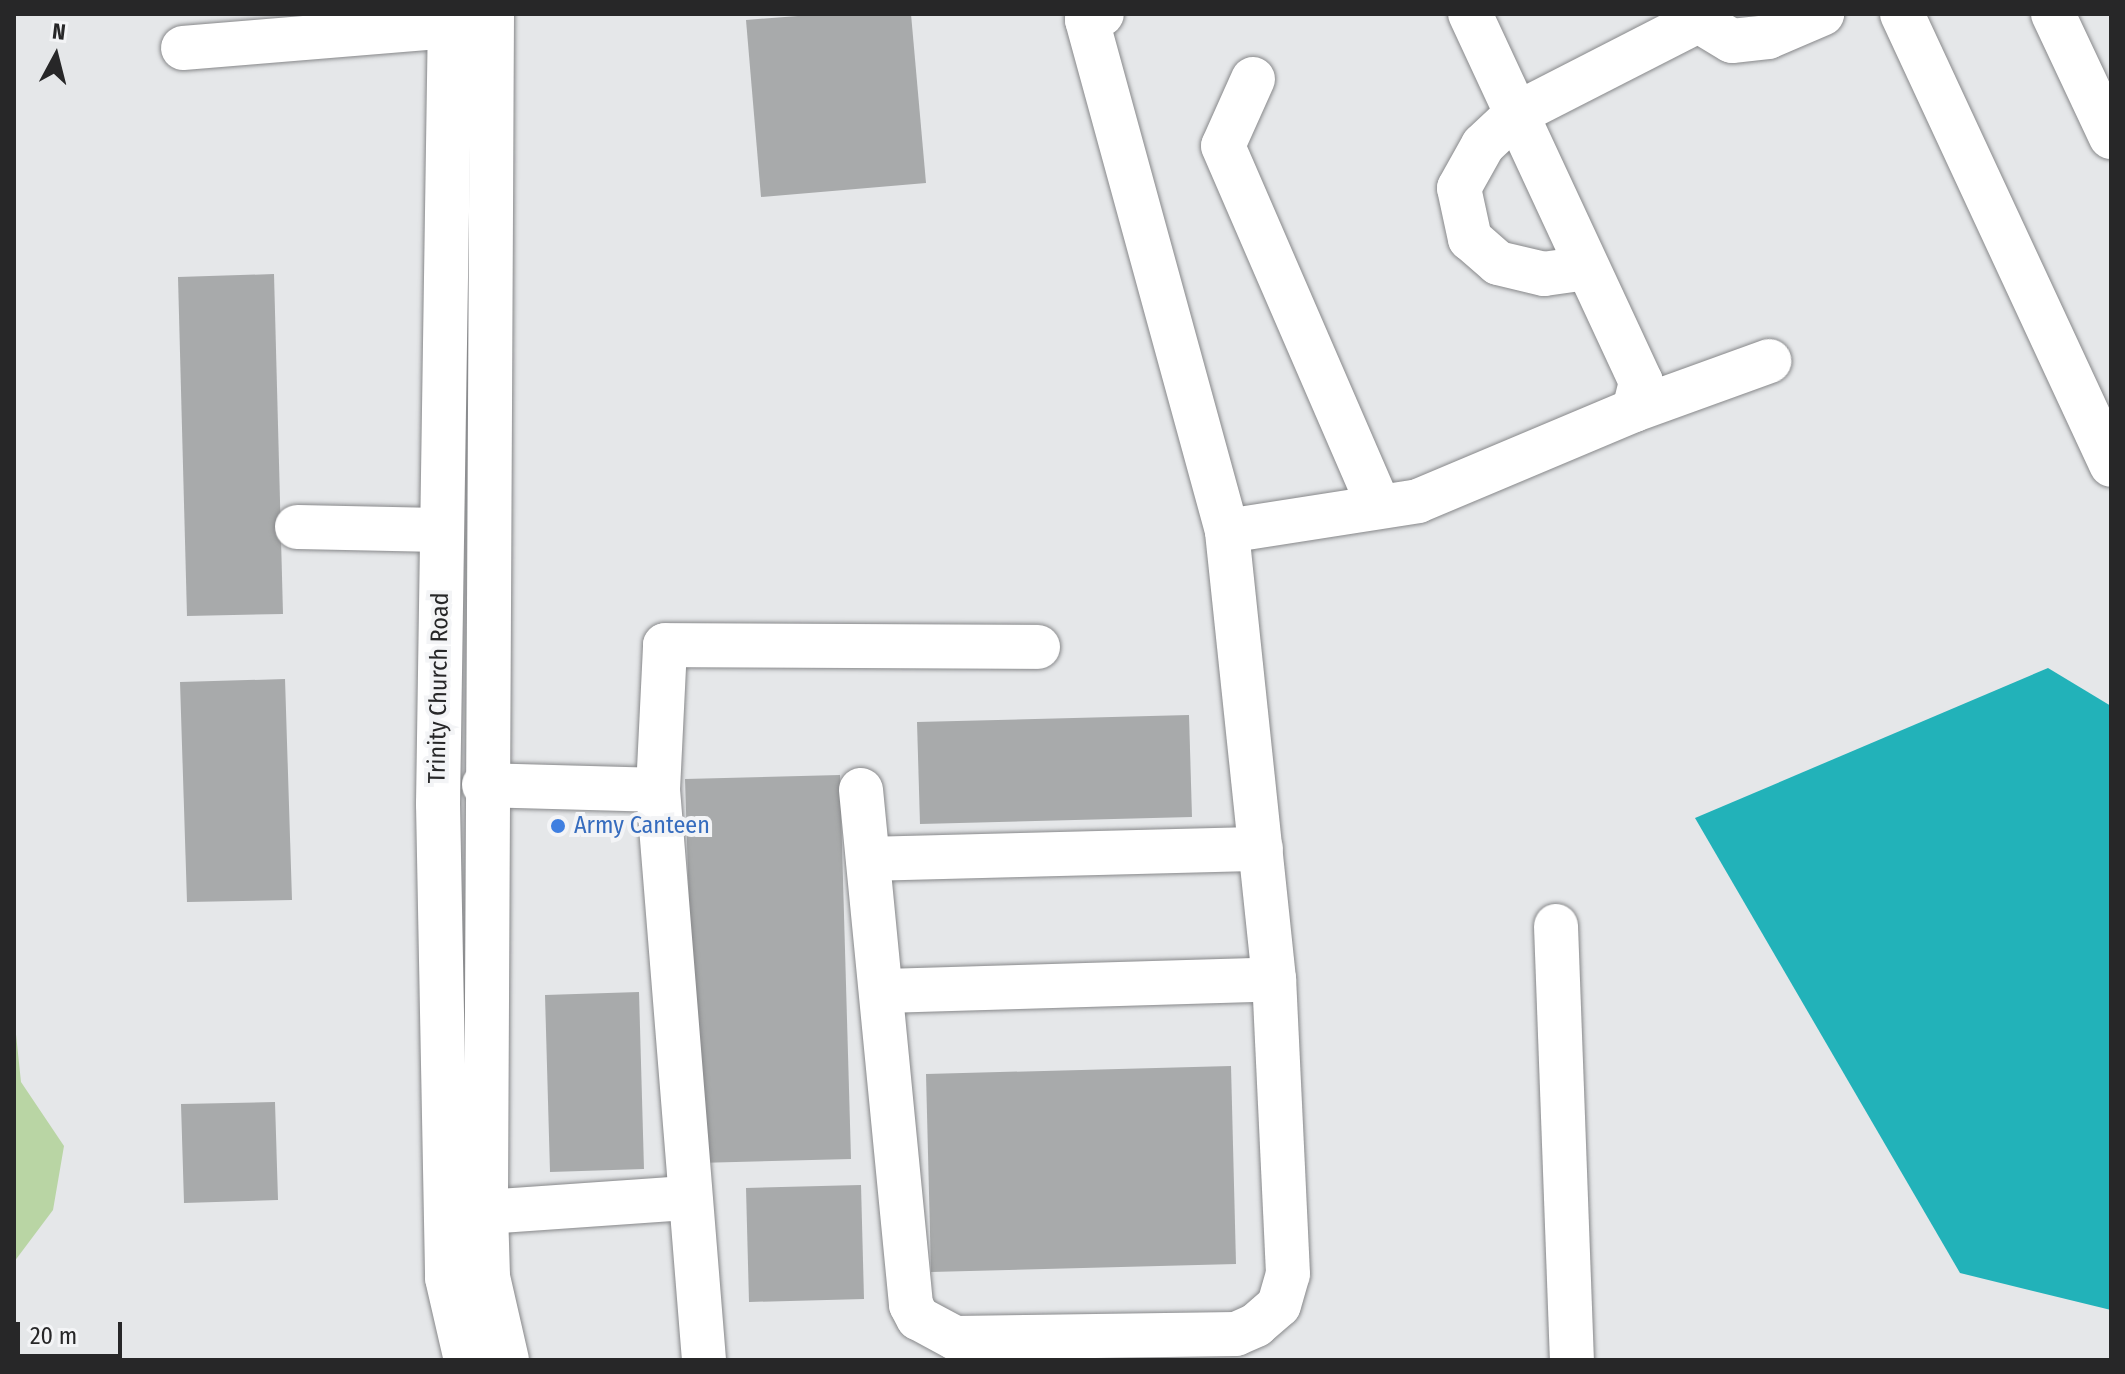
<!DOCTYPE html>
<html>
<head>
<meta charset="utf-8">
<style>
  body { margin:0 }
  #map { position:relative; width:2125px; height:1374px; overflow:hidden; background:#e5e7e9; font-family:"Fira Sans Condensed",sans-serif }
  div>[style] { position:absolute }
  .green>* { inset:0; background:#b9d5a4 }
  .water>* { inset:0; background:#22b2b9 }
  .building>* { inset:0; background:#a8aaab }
  .roads { filter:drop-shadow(0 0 2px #87888a) drop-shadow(0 0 2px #87888a) }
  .minor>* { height:44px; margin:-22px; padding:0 22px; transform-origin:22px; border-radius:22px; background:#fff }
  .major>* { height:44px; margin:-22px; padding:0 22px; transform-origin:22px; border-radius:22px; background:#fff }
  .dots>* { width:22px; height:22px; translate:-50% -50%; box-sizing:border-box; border:4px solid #f3f4f6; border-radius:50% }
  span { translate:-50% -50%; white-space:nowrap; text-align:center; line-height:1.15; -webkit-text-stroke:8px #f3f4f6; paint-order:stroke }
  .street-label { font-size:24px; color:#272728 }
  .shop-label { font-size:24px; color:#366cbe }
  .left { translate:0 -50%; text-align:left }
  .frame { position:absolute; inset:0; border:16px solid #272728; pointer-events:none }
  .north { position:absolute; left:16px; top:16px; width:80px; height:80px; -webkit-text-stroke:6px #f3f4f6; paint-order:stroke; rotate:7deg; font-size:22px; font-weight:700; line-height:32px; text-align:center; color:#272728 }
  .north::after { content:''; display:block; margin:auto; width:28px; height:36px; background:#272728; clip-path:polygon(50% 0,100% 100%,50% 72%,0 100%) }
  .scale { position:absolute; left:16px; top:1322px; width:106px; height:36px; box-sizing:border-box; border:4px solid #272728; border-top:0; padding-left:10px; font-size:24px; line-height:28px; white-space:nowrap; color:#272728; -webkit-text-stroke:6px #f3f4f6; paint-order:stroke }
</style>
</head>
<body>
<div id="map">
  <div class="green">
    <i style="clip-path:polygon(14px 1015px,21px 1082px,64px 1146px,53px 1210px,14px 1262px)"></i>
  </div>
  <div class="water">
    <i style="clip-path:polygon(2048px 668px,2111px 706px,2111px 1310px,1960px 1273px,1695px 818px)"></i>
  </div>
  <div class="building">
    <i style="clip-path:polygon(824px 14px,911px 14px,926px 183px,761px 197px,746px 20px)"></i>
    <i style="clip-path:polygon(274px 274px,283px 614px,187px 616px,178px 277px)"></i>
    <i style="clip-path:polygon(285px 679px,292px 900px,187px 902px,180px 682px)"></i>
    <i style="clip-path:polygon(1189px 715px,1192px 817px,920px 824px,917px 722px)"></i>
    <i style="clip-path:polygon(840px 775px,851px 1159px,697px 1163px,685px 779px)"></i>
    <i style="clip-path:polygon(639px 992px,644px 1169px,550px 1172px,545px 995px)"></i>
    <i style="clip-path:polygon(1231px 1066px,1236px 1264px,931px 1272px,926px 1074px)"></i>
    <i style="clip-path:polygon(275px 1102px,278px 1200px,184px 1203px,181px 1104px)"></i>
    <i style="clip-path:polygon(861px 1185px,864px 1299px,749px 1302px,746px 1188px)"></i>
  </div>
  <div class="roads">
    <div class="minor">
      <i style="left:1687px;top:14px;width:52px;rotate:31deg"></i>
      <i style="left:1732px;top:41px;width:36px;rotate:-6deg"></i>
      <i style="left:1768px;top:37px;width:59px;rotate:-23.1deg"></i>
      <i style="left:1902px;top:14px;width:497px;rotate:65.1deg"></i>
      <i style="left:2053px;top:14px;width:136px;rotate:64.8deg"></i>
      <i style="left:183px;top:48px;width:268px;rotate:-4.7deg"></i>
      <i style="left:450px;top:26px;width:38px;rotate:-17deg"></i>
      <i style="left:1253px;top:79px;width:73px;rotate:114.1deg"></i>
      <i style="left:1223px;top:146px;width:393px;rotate:66.6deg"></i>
      <i style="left:1587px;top:268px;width:43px;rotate:172.1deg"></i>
      <i style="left:1544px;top:274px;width:47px;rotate:-166.6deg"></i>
      <i style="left:1498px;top:263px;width:37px;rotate:-139deg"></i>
      <i style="left:1470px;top:239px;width:52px;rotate:-102.2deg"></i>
      <i style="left:1459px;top:188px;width:49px;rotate:-60.8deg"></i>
      <i style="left:1483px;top:145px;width:45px;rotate:-43.2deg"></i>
      <i style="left:1516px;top:114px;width:200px;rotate:-27.1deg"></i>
      <i style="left:1634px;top:410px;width:144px;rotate:-19.9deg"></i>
      <i style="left:297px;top:527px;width:144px;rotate:1.2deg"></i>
      <i style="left:1227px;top:531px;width:193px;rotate:-8.9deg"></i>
      <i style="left:1418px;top:501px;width:234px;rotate:-22.8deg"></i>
      <i style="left:1634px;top:410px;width:29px;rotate:-76deg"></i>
      <i style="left:1641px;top:382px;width:406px;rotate:-114.9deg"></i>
      <i style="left:484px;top:785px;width:174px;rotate:1.6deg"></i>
      <i style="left:861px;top:790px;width:517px;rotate:84.45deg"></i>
      <i style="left:911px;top:1305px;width:15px;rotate:62deg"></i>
      <i style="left:918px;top:1318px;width:42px;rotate:28.4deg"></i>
      <i style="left:955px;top:1338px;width:281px;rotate:-0.8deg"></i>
      <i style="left:1236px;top:1334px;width:22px;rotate:-24deg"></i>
      <i style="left:1256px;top:1325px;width:30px;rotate:-41deg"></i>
      <i style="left:1279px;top:1305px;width:32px;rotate:-74deg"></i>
      <i style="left:1288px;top:1274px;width:295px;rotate:-92.7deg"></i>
      <i style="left:1274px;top:979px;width:450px;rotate:-96deg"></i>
      <i style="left:1227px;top:531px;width:530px;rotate:-105.32deg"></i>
      <i style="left:1087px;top:20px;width:16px;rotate:-22deg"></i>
      <i style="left:868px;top:859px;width:393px;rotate:-1.5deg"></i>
      <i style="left:1556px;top:926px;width:434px;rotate:87.9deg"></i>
      <i style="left:881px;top:991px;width:393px;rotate:-1.7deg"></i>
      <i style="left:486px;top:1212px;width:200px;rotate:-4deg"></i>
      <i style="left:704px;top:1360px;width:572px;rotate:-94.61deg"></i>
      <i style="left:658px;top:790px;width:145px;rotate:-87.2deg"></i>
      <i style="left:665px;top:645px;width:373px;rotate:0.3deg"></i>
    </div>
    <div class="major">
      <i style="left:450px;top:14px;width:790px;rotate:90.87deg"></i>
      <i style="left:438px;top:804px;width:474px;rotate:88.9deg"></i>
      <i style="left:447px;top:1278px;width:84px;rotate:77deg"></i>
      <i style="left:492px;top:14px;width:1198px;rotate:90.29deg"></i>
      <i style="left:486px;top:1212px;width:65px;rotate:88.2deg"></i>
      <i style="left:488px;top:1277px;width:85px;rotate:77.1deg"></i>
    </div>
  </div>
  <div class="dots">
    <i style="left:558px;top:826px;background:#3f7fe0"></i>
  </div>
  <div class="street-label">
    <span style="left:439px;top:688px;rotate:-89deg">Trinity Church Road</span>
  </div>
  <div class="shop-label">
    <span class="left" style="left:574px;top:826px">Army Canteen</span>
  </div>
  <div class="frame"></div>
  <div class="north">N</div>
  <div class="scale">20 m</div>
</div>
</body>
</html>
